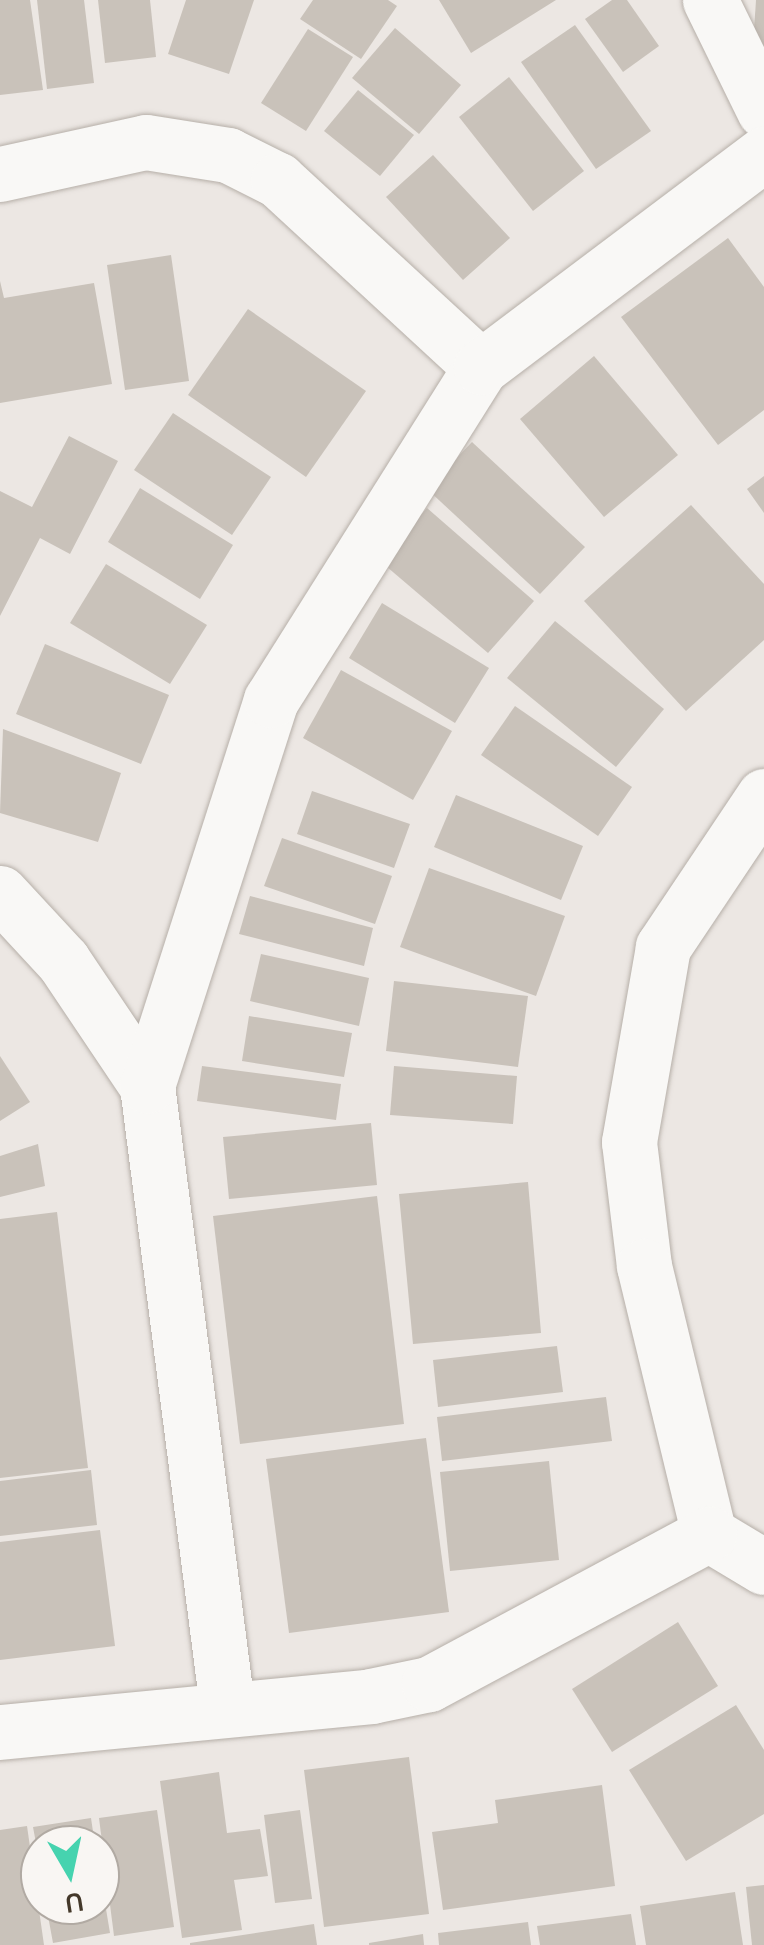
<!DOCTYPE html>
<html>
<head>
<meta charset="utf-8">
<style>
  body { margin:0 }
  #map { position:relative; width:764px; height:1945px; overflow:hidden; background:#ece7e3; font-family:Karla,sans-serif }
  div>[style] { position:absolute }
  .building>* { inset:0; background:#c9c2ba }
  .roads { filter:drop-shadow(0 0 2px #b6afa8) drop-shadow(0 0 2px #b6afa8) }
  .minor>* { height:55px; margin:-27.5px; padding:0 27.5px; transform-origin:27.5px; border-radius:27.5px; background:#f9f8f6 }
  span { translate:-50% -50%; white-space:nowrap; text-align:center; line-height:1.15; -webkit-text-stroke:9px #f9f6f3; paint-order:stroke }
  .north { position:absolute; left:20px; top:1825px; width:100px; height:100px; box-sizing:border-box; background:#f9f6f3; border:2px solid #b1aaa3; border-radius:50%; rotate:171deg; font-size:28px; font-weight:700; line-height:40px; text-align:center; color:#44382a }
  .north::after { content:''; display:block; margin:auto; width:35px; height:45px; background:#46d3af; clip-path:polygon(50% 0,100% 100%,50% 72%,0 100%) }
</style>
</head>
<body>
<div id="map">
  <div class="building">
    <i style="clip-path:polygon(0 0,30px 0,43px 90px,0 95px)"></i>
    <i style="clip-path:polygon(37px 0,84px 0,94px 83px,47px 89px)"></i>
    <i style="clip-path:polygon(98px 0,150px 0,156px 57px,105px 63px)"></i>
    <i style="clip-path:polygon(186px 0,254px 0,229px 74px,168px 54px)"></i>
    <i style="clip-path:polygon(313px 0,388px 0,397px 6px,361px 59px,300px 19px)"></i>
    <i style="clip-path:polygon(439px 0,556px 0,471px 53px)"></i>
    <i style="clip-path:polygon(612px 0,627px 0,659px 46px,623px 72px,585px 19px)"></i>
    <i style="clip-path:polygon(756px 0,764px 0,764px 47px,753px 46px)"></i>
    <i style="clip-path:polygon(575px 25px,651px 131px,596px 169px,521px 62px)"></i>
    <i style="clip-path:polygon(395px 28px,461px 85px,419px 134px,352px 78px)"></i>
    <i style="clip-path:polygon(308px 29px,353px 57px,306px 131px,261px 103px)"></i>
    <i style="clip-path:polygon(509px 77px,584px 171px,533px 211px,459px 117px)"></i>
    <i style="clip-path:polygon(358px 90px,414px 135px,380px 176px,324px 131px)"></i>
    <i style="clip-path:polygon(433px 155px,510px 238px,463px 280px,386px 197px)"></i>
    <i style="clip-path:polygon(728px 238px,764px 287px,764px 410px,718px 445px,621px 317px)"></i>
    <i style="clip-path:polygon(171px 255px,189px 381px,125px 390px,107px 265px)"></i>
    <i style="clip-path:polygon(0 281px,4px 298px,94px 283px,112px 384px,0 403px)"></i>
    <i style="clip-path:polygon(248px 309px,366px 391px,306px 477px,188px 395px)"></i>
    <i style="clip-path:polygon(594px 356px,678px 455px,604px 517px,520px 419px)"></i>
    <i style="clip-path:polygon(173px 413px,271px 477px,232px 535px,134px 470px)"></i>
    <i style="clip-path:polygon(69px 436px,118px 461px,70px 554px,40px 538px,0 616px,0 491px,32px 507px)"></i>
    <i style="clip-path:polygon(472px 442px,585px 547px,540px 594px,427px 489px)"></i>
    <i style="clip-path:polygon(764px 476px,764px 513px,747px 489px)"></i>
    <i style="clip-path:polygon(140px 488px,233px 545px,200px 599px,108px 542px)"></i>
    <i style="clip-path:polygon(691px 505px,764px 584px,764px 640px,686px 711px,584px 601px)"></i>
    <i style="clip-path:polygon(427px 508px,534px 601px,488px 653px,380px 561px)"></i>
    <i style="clip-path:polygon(106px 564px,207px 625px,170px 684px,70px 623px)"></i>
    <i style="clip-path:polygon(382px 603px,489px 668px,455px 723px,349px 658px)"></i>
    <i style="clip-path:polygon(555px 621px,664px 709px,616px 767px,507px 678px)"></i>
    <i style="clip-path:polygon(45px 644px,169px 695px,141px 764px,16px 714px)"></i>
    <i style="clip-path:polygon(341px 670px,452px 731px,413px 800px,303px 738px)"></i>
    <i style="clip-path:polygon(515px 706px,632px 787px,598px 836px,481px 755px)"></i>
    <i style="clip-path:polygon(3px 729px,121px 773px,98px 842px,0 813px)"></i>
    <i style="clip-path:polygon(312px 791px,410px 824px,394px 868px,297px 834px)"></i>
    <i style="clip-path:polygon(456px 795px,583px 846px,561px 900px,434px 847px)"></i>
    <i style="clip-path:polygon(282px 838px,392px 876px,375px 924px,264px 886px)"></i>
    <i style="clip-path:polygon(429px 868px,565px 916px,536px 996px,400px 947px)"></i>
    <i style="clip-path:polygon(250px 896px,373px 928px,364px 966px,239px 934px)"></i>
    <i style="clip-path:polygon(261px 954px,369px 978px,359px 1026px,250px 1001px)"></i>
    <i style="clip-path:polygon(394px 981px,528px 996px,518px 1067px,386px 1051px)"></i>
    <i style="clip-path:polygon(249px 1016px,352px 1033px,344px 1077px,242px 1061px)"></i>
    <i style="clip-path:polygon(0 1056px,30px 1102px,0 1121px)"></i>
    <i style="clip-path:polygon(202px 1066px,341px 1084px,336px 1120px,197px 1101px)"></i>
    <i style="clip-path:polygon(394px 1066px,517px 1076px,513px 1124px,390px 1115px)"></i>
    <i style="clip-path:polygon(371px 1123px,377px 1185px,229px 1199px,223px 1137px)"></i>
    <i style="clip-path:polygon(38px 1144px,45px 1186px,0 1197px,0 1156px)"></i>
    <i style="clip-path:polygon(528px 1182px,541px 1333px,413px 1344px,399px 1194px)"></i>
    <i style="clip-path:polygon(377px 1196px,404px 1424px,240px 1444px,213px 1216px)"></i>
    <i style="clip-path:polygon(57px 1212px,88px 1468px,0 1478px,0 1219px)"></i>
    <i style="clip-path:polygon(557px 1346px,563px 1392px,438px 1407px,433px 1360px)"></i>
    <i style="clip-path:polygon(606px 1397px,612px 1441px,442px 1461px,437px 1417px)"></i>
    <i style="clip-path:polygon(426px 1438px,449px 1612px,289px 1633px,266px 1459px)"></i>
    <i style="clip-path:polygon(549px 1461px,559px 1560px,450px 1571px,440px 1472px)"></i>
    <i style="clip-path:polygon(91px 1470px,97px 1525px,0 1536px,0 1481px)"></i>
    <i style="clip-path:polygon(100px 1530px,115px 1646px,0 1660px,0 1542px)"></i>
    <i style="clip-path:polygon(678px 1622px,718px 1686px,612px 1752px,572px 1689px)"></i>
    <i style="clip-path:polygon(736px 1705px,764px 1750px,764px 1814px,686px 1861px,629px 1770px)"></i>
    <i style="clip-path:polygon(409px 1757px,429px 1914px,324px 1927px,304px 1770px)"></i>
    <i style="clip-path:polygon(219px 1772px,227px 1833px,260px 1829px,268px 1876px,234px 1880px,242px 1930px,182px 1938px,160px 1781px)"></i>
    <i style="clip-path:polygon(602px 1785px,615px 1886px,443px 1910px,432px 1832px,498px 1823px,495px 1800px)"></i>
    <i style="clip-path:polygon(157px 1810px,174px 1927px,114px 1936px,99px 1818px)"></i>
    <i style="clip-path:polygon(300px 1810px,312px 1899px,275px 1903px,264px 1815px)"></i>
    <i style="clip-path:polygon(91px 1818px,95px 1845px,40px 1845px,38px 1854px,33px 1827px)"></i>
    <i style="clip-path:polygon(27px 1826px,44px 1945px,0 1945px,0 1830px)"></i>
    <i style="clip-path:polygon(102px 1885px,110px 1933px,53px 1943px,46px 1905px,100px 1905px)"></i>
    <i style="clip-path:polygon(764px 1885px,764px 1945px,752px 1945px,746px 1887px)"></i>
    <i style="clip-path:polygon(735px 1892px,743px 1945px,646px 1945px,640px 1906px)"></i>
    <i style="clip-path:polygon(631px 1914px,636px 1945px,540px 1945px,537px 1926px)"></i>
    <i style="clip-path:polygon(528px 1922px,531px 1945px,439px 1945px,438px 1933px)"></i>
    <i style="clip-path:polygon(314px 1924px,317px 1945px,190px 1945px,190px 1943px)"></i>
    <i style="clip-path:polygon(423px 1934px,424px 1945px,369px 1945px,369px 1943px)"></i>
  </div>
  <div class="roads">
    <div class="minor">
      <i style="left:710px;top:0;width:123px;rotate:63.9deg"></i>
      <i style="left:0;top:174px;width:149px;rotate:-12.4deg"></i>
      <i style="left:146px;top:142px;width:83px;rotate:9deg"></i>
      <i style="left:228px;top:155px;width:56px;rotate:26.6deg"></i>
      <i style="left:278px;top:180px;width:276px;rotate:42.7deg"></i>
      <i style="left:764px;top:796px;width:182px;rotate:123.8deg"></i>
      <i style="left:663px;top:947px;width:198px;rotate:99.9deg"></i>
      <i style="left:629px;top:1142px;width:125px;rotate:83.1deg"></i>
      <i style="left:644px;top:1266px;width:276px;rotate:76.4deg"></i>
      <i style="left:709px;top:1534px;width:64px;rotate:31deg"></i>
      <i style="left:0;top:893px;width:93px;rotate:47.2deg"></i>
      <i style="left:63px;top:961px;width:151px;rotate:56.1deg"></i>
      <i style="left:227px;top:1706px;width:625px;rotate:-97.35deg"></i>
      <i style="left:147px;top:1086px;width:405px;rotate:-72.2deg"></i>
      <i style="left:271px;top:700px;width:394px;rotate:-57.8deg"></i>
      <i style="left:481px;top:367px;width:354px;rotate:-37deg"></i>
      <i style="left:0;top:1732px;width:373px;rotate:-5.5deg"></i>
      <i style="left:371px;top:1696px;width:59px;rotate:-11.7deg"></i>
      <i style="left:429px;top:1684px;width:318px;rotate:-28.2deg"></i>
    </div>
  </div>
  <div class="north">U</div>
</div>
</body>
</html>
